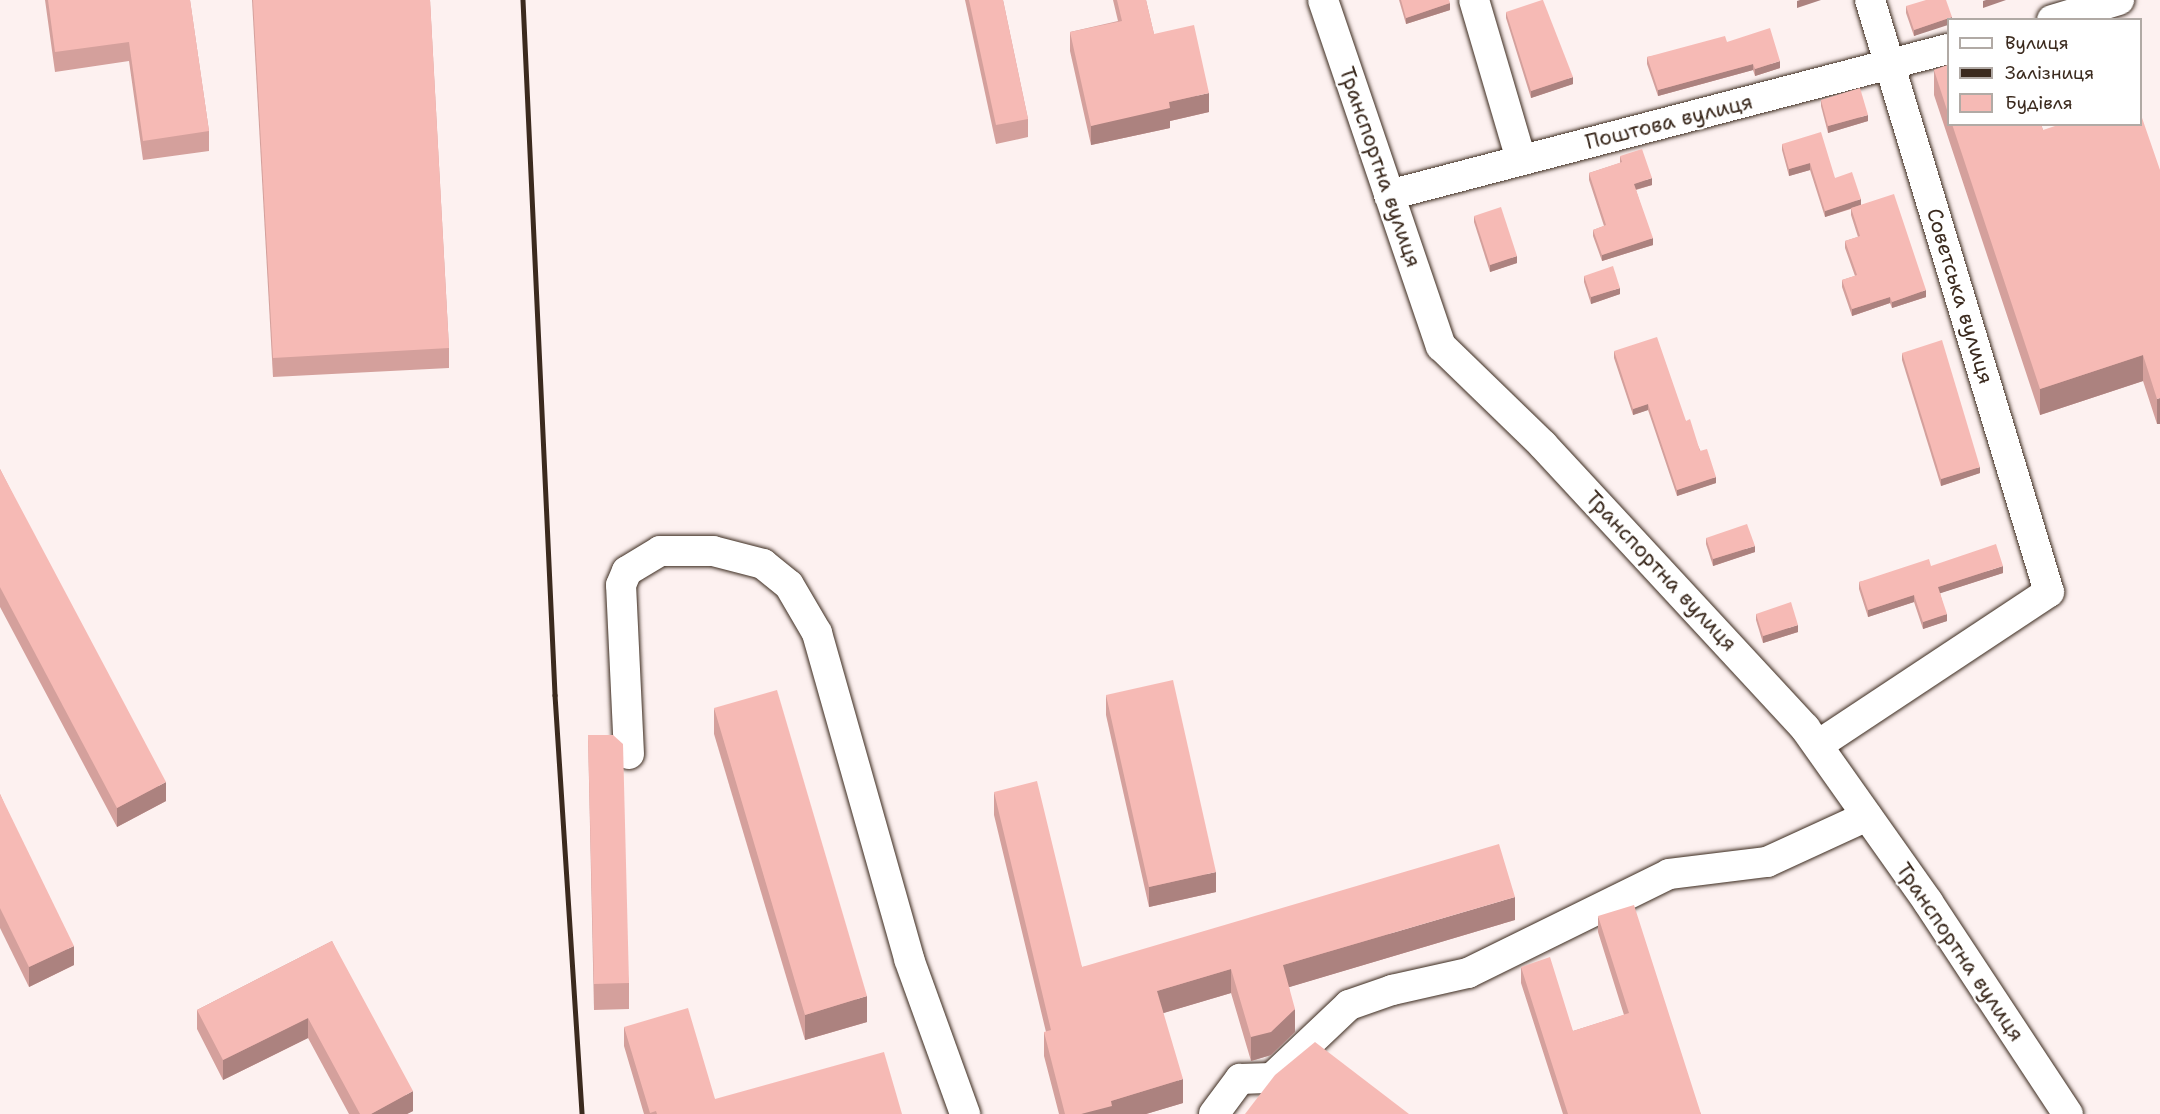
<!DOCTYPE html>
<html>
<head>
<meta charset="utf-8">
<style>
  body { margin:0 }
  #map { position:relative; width:2160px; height:1114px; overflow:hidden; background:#fdf1f0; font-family:"Shantell Sans",sans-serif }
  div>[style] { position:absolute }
  .roads { filter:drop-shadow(0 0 2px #3b2a1e) drop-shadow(0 0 2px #3b2a1e) }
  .minor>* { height:30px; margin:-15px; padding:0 15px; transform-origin:15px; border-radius:15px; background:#fff }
  .rail>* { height:4.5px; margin:-2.25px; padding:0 2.25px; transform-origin:2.25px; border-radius:2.25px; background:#3b2a1e }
  .wall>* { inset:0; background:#d4a09c }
  .shaded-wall>* { inset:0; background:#ac827f }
  .building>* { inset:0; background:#f6bab5 }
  span { translate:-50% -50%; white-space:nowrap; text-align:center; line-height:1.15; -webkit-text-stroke:4.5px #fff; paint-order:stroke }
  .street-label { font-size:21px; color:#3b2a1e }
  .legend { position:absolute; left:1947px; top:18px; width:195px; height:108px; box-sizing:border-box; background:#fff; border:2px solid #b1aaa5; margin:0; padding:8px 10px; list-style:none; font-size:18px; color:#3b2a1e }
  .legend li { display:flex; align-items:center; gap:12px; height:30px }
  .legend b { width:30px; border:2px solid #b1aaa5 }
</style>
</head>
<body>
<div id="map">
  <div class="roads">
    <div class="minor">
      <i style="left:1323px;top:0;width:366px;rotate:71.2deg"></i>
      <i style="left:1441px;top:346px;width:142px;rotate:44.1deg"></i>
      <i style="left:1543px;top:445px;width:386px;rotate:47.2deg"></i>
      <i style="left:1805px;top:728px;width:213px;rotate:54.7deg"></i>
      <i style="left:1928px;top:902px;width:254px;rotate:56.6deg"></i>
      <i style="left:1474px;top:0;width:167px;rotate:73.6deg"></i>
      <i style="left:2052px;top:20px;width:70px;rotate:-16.6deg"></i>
      <i style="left:1389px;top:195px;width:578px;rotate:-14.64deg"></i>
      <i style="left:1818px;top:745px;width:277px;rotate:-33.5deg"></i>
      <i style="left:2049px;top:592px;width:618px;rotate:-106.82deg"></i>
      <i style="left:629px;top:754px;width:169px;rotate:-92.7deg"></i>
      <i style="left:621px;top:585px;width:15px;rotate:-67deg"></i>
      <i style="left:627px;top:571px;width:39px;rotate:-31deg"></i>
      <i style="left:660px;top:551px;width:53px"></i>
      <i style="left:713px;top:551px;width:52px;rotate:14.6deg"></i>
      <i style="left:763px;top:564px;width:33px;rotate:39deg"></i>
      <i style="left:789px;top:585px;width:56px;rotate:59.7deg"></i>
      <i style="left:817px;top:633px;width:339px;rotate:74.2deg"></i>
      <i style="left:909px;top:959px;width:165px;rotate:70.1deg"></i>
      <i style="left:1214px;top:1114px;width:44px;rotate:-53.4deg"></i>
      <i style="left:1240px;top:1079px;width:32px;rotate:-2deg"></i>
      <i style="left:1272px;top:1078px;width:106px;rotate:-43.5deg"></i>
      <i style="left:1349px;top:1005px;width:46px;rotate:-19.2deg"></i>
      <i style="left:1392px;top:990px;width:78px;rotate:-12.6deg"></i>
      <i style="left:1468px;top:973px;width:224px;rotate:-26.2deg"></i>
      <i style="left:1669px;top:874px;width:99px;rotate:-7deg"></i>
      <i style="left:1767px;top:862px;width:110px;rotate:-24.7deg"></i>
    </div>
  </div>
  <div class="rail">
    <i style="left:523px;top:0;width:696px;rotate:87.36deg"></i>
    <i style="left:555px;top:695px;width:420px;rotate:86.3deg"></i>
  </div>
  <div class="wall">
    <i style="clip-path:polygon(45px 0,190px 0,209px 131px,209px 151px,143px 160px,129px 61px,55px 72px)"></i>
    <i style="clip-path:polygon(252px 0,430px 0,449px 348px,449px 368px,273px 377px)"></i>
    <i style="clip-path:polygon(965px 0,1003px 0,1028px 119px,1028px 137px,996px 144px)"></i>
    <i style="clip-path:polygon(1113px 0,1146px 0,1154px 34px,1209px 112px,1170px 121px,1170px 128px,1091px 145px,1070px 51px,1070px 32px,1118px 21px)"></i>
    <i style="clip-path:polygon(1399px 0,1449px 0,1450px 10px,1406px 24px)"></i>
    <i style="clip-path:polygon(1906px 6px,1952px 20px,1914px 36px,1906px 13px)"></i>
    <i style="clip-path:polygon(1506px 12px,1573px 84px,1531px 98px,1506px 18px)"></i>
    <i style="clip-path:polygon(1727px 42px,1780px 68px,1755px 76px,1753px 70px,1658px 96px,1647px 64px,1647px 57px)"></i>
    <i style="clip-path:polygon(1948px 65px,1948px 124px,2041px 124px,2043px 130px,2160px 170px,2157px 424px,2143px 381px,2040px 415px,1934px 95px,1934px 70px)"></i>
    <i style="clip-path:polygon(1821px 100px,1868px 121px,1828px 133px,1821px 106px)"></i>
    <i style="clip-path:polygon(1782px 144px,1835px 178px,1861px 205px,1926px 297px,1892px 308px,1890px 303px,1852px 316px,1842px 287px,1842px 280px,1855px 276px,1845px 248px,1845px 241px,1858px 237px,1851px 215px,1851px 209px,1825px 217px,1810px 170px,1789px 176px,1782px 150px)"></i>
    <i style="clip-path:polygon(1620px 156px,1652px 185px,1636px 190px,1653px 245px,1602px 261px,1593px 236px,1593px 230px,1604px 226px,1589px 180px,1589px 173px,1620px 163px)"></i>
    <i style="clip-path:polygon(1474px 216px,1517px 263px,1490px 272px,1474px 222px)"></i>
    <i style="clip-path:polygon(1584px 276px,1620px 294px,1591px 304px,1584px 282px)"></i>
    <i style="clip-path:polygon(1614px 351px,1686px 421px,1716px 483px,1677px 496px,1648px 410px,1633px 415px,1614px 358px)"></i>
    <i style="clip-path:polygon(1902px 353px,1980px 473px,1941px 486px,1902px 360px)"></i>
    <i style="clip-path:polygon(0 469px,166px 801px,117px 827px,0 607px)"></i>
    <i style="clip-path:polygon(1706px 538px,1755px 552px,1713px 566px,1706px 544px)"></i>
    <i style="clip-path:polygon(1931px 566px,2003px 573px,1940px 593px,1947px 621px,1923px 629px,1914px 602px,1868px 617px,1859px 589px,1859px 582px)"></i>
    <i style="clip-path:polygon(1756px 614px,1798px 632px,1763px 643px,1756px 620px)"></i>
    <i style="clip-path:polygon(1106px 695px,1216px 892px,1149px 907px,1106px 715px)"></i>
    <i style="clip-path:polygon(714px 708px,867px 1022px,805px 1040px,714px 734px)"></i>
    <i style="clip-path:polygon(588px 735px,629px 983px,629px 1009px,594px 1010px)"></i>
    <i style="clip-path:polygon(994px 792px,1082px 967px,1515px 920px,1289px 987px,1295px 1032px,1271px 1055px,1251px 1061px,1231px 993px,1163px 1013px,1183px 1103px,1146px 1114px,1059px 1114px,1044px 1056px,1044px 1032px,1046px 1032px,994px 815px)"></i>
    <i style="clip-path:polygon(0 794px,74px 965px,29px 987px,0 928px)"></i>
    <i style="clip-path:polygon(1598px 916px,1701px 1114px,1563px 1114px,1521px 983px,1521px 967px,1573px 1031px,1624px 1015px,1598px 932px)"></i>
    <i style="clip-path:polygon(332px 941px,413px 1111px,407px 1114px,349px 1114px,308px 1038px,223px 1080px,197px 1029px,197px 1010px)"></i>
    <i style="clip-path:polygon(624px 1027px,715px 1099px,902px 1114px,644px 1114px,624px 1046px)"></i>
  </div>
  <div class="shaded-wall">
    <i style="clip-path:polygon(1800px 0,1821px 0,1797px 8px,1797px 1px)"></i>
    <i style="clip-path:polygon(1986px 0,2006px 0,1983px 8px,1983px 1px)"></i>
    <i style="clip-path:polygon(1450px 3px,1450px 10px,1406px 24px,1406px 18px)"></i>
    <i style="clip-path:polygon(1952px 17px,1952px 20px,1948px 20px,1948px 25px,1914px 36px,1914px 30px)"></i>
    <i style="clip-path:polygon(1780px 61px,1780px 68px,1755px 76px,1755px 69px)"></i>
    <i style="clip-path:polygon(1753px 64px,1753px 70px,1658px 96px,1658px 90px)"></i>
    <i style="clip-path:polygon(1573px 77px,1573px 84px,1531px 98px,1531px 91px)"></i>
    <i style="clip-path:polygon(1209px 93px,1209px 112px,1170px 121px,1170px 128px,1091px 145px,1091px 126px,1169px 102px)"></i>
    <i style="clip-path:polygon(1868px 115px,1868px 121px,1828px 133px,1828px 126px)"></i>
    <i style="clip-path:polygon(1810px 163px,1810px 170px,1789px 176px,1789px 169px)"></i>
    <i style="clip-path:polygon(1652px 178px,1652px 185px,1634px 190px,1634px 184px)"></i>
    <i style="clip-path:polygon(1861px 199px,1861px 205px,1825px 217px,1825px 211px)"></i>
    <i style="clip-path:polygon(1653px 238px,1653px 245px,1602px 261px,1602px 255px)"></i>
    <i style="clip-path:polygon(1517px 256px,1517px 263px,1490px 272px,1490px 265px)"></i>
    <i style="clip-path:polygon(1620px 288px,1620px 294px,1591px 304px,1591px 297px)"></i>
    <i style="clip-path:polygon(1926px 290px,1926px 297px,1892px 308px,1892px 302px)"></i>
    <i style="clip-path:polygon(1890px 297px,1890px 303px,1852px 316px,1852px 309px)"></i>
    <i style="clip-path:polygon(2143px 355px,2143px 381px,2040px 415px,2040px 389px)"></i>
    <i style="clip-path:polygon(2160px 398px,2160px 424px,2157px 424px,2157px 399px)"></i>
    <i style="clip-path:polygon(1648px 404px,1648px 410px,1633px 415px,1633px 409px)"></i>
    <i style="clip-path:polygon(1980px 467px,1980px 473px,1941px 486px,1941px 479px)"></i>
    <i style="clip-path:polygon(1716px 477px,1716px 483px,1677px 496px,1677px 490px)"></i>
    <i style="clip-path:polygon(1755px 546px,1755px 552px,1713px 566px,1713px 559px)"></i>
    <i style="clip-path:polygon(2003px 566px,2003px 573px,1938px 594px,1938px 587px)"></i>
    <i style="clip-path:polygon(1914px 595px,1914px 602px,1868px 617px,1868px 610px)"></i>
    <i style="clip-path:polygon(1947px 614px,1947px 621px,1923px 629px,1923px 622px)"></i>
    <i style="clip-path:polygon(1798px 625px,1798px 632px,1763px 643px,1763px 636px)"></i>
    <i style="clip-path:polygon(166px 782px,166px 801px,117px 827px,117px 808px)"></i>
    <i style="clip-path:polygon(1216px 872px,1216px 892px,1149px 907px,1149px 887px)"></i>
    <i style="clip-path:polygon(1515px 897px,1515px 920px,1283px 989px,1283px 965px)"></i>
    <i style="clip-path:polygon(74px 946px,74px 965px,29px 987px,29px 967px)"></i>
    <i style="clip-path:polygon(1231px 969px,1231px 993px,1157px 1015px,1157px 991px)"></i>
    <i style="clip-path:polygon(867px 996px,867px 1022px,805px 1040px,805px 1015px)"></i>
    <i style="clip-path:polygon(1295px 1009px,1295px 1032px,1271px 1055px,1251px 1061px,1251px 1037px)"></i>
    <i style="clip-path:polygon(308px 1018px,308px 1038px,223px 1080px,223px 1060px)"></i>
    <i style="clip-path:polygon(1183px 1079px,1183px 1103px,1146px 1114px,1081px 1114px,1111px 1101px)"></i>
    <i style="clip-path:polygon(413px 1091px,413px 1111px,407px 1114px,371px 1114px)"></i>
  </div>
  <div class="building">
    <i style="clip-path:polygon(48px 0,190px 0,209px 131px,143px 141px,129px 42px,55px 52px)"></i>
    <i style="clip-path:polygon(253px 0,430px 0,449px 348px,273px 358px)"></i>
    <i style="clip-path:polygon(969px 0,1003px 0,1028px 119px,996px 125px)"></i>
    <i style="clip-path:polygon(1117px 0,1146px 0,1154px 34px,1194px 25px,1209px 93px,1169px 102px,1170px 108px,1091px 126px,1070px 32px,1122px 21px)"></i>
    <i style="clip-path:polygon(1401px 0,1449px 0,1450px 3px,1406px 18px)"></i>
    <i style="clip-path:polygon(1542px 0,1543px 0,1573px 77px,1531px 91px,1506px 12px)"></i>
    <i style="clip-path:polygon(1926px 0,1946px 0,1952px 17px,1914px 30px,1906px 6px)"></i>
    <i style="clip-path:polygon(1770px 28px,1780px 61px,1755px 69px,1753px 64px,1658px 90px,1647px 57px,1725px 36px,1727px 42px)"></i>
    <i style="clip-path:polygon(1948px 65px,1948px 113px,1934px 70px)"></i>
    <i style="clip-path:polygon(1860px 88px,1868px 115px,1828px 126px,1821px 100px)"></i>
    <i style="clip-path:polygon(2140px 112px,2160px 170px,2160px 398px,2157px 399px,2143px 355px,2040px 389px,1952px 124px,2041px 124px,2043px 130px,2061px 124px,2140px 124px)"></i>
    <i style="clip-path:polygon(1821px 132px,1835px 178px,1852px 172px,1861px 199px,1825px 211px,1810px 163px,1789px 169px,1782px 144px)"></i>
    <i style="clip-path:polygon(1642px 149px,1652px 178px,1634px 184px,1653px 238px,1602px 255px,1593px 230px,1606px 225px,1589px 173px,1622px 162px,1620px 156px)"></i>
    <i style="clip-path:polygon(1894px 194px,1926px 290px,1892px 302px,1890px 297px,1852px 309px,1842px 280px,1857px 275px,1845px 241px,1860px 236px,1851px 208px)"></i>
    <i style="clip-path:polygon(1501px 207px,1517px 256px,1490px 265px,1474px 216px)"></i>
    <i style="clip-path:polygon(1613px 266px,1620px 288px,1591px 297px,1584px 276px)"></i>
    <i style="clip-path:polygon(1657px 337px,1686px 421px,1690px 419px,1700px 451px,1707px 449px,1716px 477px,1677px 490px,1648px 404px,1633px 409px,1614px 351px)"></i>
    <i style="clip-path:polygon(1942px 340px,1980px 467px,1941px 479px,1902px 353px)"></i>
    <i style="clip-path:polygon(0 469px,166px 782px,117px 808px,0 587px)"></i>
    <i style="clip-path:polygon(1747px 524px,1755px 546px,1713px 559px,1706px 538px)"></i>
    <i style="clip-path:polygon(1996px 544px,2003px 566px,1938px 587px,1947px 614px,1923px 622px,1914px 595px,1868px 610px,1859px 582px,1929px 559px,1931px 566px)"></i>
    <i style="clip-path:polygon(1791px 602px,1798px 625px,1763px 636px,1756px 614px)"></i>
    <i style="clip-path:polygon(1173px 680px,1216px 872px,1149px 887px,1106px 695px)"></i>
    <i style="clip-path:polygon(777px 690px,867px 996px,805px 1015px,714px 708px)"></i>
    <i style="clip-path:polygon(588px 735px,613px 735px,623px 744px,629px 983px,594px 984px)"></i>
    <i style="clip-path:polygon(1037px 781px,1082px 967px,1499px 844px,1515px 897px,1283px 965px,1295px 1009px,1271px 1032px,1251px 1037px,1231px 969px,1157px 991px,1183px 1079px,1111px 1101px,1112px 1106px,1081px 1114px,1065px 1114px,1044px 1032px,1051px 1030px,994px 792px)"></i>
    <i style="clip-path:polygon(0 794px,74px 946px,29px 967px,0 908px)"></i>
    <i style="clip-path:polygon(1634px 905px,1701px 1114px,1568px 1114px,1521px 967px,1550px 957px,1573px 1031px,1629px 1013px,1598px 916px)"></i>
    <i style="clip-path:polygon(332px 941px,413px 1091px,371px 1114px,360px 1114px,308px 1018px,223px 1060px,197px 1010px)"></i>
    <i style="clip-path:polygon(688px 1008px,715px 1099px,884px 1052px,902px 1114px,657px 1114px,656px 1111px,650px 1113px,624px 1027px)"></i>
    <i style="clip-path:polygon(1315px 1042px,1409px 1114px,1245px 1114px,1275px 1075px)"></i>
  </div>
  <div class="street-label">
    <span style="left:1669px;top:122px;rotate:-14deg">Поштова вулиця</span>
    <span style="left:1380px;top:167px;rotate:71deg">Транспортна вулиця</span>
    <span style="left:1960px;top:296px;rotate:73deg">Советська вулиця</span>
    <span style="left:1661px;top:571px;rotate:47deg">Транспортна вулиця</span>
    <span style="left:1960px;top:952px;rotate:56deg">Транспортна вулиця</span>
  </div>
  <ul class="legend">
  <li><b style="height:8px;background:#fff"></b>Вулиця</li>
  <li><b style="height:8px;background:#3b2a1e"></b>Залізниця</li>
  <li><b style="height:16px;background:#f6bab5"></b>Будівля</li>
  </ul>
</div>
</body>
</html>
